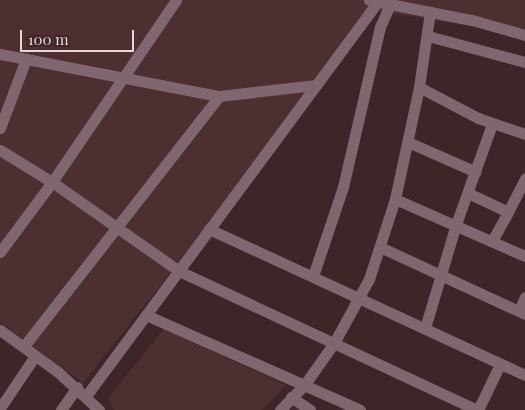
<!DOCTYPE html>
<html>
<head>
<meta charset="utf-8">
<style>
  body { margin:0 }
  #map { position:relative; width:525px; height:410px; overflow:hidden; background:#3e2628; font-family:"Playfair Display",serif }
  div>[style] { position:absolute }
  .built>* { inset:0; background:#4e2f31 }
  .minor>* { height:11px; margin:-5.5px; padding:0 5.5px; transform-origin:5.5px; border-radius:5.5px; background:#80666f }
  span { translate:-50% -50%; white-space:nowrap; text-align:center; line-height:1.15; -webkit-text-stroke:5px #3e2628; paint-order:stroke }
  .scale { position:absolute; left:20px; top:30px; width:114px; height:22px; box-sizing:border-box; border:2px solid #e8d8d8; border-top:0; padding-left:6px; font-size:15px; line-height:18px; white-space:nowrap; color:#e8d8d8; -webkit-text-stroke:4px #3e2628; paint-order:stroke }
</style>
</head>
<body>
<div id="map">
  <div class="built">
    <i style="clip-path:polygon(0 0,525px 0,525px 35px,378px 11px,83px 383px,0 322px)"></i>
    <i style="clip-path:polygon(164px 329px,286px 385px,262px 410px,114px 410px,108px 398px)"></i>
  </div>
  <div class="minor">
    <i style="left:369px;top:0;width:105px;rotate:11deg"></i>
    <i style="left:472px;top:20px;width:55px;rotate:15.8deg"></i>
    <i style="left:428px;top:36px;width:100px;rotate:15deg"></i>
    <i style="left:0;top:54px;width:223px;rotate:10.9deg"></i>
    <i style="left:219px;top:96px;width:98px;rotate:-6.5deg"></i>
    <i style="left:419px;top:87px;width:67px;rotate:27.7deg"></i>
    <i style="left:478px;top:118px;width:50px;rotate:18.8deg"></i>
    <i style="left:0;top:128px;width:74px;rotate:-69.4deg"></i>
    <i style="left:408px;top:142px;width:74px;rotate:23.8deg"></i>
    <i style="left:0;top:150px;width:61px;rotate:31.6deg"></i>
    <i style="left:52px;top:182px;width:155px;rotate:35deg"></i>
    <i style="left:179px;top:271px;width:329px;rotate:25deg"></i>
    <i style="left:468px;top:193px;width:44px;rotate:25.4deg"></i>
    <i style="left:508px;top:212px;width:38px;rotate:-63deg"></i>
    <i style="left:395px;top:199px;width:142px;rotate:23.7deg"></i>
    <i style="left:209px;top:229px;width:348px;rotate:24.8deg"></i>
    <i style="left:492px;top:241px;width:33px;rotate:-61deg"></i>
    <i style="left:380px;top:247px;width:160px;rotate:24.8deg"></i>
    <i style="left:0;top:252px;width:87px;rotate:-53.4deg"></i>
    <i style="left:52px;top:182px;width:220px;rotate:-55.7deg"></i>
    <i style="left:313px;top:276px;width:94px;rotate:-71.4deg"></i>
    <i style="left:343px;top:187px;width:164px;rotate:-77deg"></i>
    <i style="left:380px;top:27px;width:27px;rotate:-66deg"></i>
    <i style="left:519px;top:311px;width:15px;rotate:-67deg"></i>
    <i style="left:146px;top:315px;width:234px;rotate:23.9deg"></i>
    <i style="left:425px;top:328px;width:109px;rotate:-73.4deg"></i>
    <i style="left:456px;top:224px;width:106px;rotate:-70.2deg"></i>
    <i style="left:0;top:330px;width:72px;rotate:35.9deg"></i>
    <i style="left:58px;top:372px;width:56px;rotate:42.8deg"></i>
    <i style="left:24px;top:346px;width:317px;rotate:-52deg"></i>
    <i style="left:86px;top:396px;width:493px;rotate:-53.5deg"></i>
    <i style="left:291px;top:397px;width:23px;rotate:34deg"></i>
    <i style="left:0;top:408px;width:63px;rotate:-56.1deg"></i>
    <i style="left:61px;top:410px;width:28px;rotate:-55deg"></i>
    <i style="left:280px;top:410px;width:36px;rotate:-46deg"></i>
    <i style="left:305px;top:384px;width:50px;rotate:-54.7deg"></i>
    <i style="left:334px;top:343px;width:73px;rotate:-61.3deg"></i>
    <i style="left:369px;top:279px;width:84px;rotate:-72deg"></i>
    <i style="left:395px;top:199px;width:115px;rotate:-77.9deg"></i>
    <i style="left:419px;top:87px;width:76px;rotate:-81.7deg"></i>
    <i style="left:478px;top:410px;width:51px;rotate:-64.4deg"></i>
  </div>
  <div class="scale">100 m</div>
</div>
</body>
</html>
